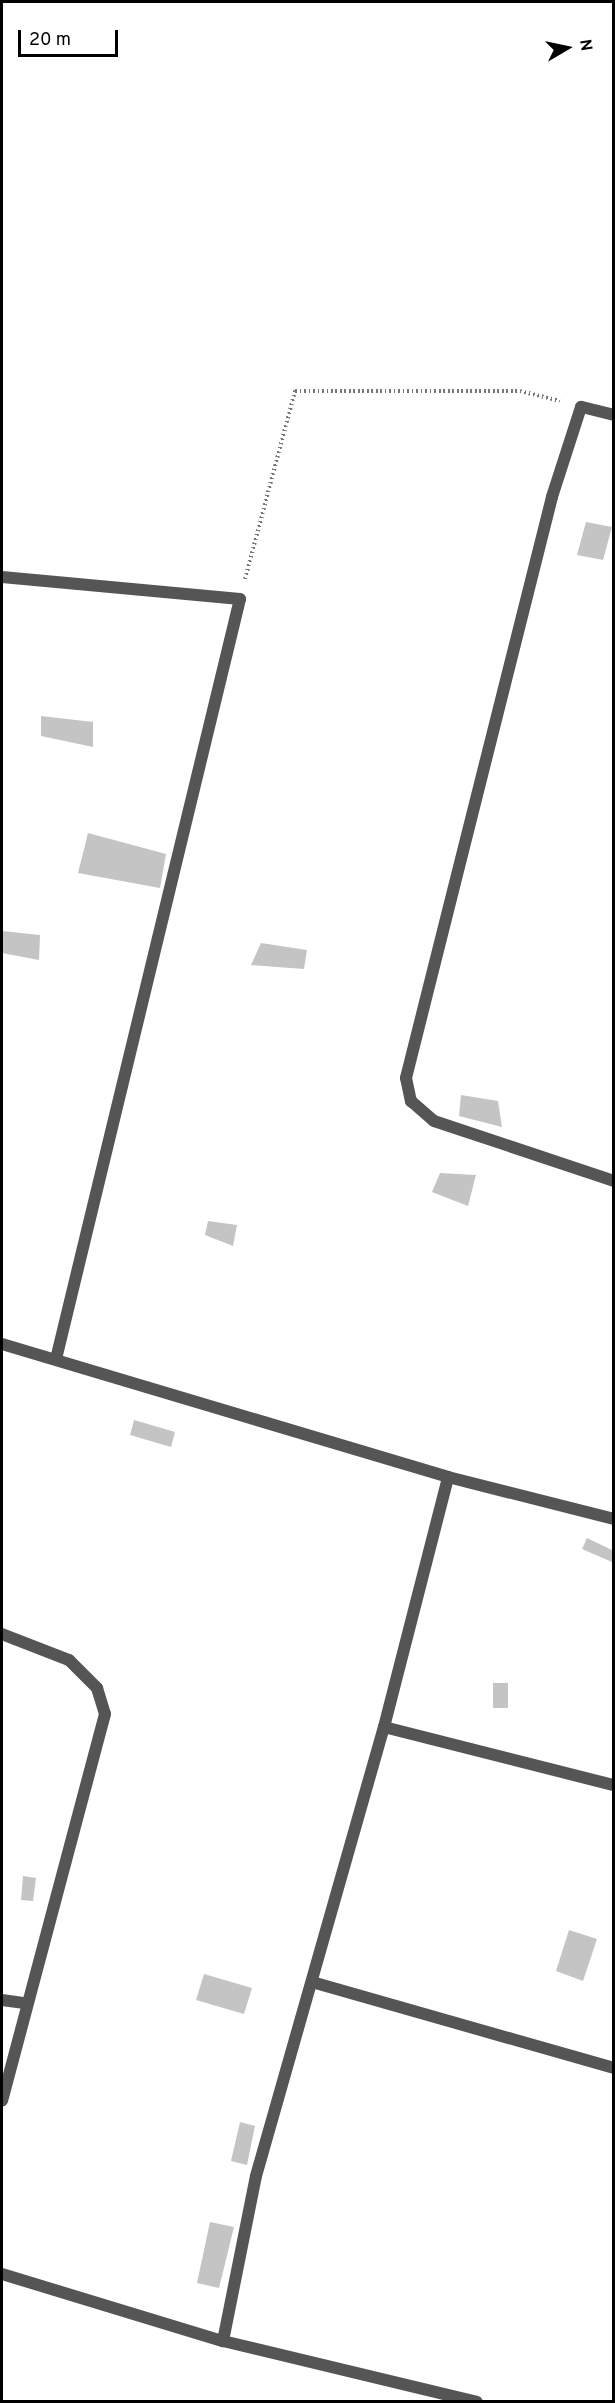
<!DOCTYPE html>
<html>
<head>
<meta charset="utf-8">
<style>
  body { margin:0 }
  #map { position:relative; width:615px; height:2403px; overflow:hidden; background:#fff; font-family:Overpass,sans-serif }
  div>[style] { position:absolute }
  .building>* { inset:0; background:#c4c4c4 }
  .path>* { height:4px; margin-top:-2px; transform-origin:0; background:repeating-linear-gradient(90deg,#777 0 1.5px,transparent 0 4.5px) }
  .minor>* { height:12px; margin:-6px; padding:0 6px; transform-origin:6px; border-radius:6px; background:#555 }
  span { translate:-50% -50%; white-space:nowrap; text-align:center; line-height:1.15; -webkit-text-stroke:4.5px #fff; paint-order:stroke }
  .frame { position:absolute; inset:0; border:3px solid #000; pointer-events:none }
  .north { position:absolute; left:537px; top:18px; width:60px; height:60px; -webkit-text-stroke:4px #fff; paint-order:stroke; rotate:81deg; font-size:16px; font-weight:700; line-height:24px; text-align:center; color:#000 }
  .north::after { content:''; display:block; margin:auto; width:21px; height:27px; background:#000; clip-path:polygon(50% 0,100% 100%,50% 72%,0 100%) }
  .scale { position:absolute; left:18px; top:30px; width:100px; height:27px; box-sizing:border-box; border:3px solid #000; border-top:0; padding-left:8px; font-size:18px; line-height:21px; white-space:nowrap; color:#000; -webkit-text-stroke:4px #fff; paint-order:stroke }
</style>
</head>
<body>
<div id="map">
  <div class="building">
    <i style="clip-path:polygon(586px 522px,612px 527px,603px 560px,577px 555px)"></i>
    <i style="clip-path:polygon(41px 716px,93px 722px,93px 747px,41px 736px)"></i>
    <i style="clip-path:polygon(88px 833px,166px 854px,160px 888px,78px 873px)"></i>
    <i style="clip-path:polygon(2px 931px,40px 935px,39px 960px,2px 953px)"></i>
    <i style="clip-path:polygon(261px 943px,307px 950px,304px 969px,251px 965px)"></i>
    <i style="clip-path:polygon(461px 1095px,498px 1101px,502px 1127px,459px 1116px)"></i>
    <i style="clip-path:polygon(440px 1173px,476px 1175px,468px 1206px,432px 1192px)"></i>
    <i style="clip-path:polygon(208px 1221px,237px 1225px,233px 1246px,205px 1235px)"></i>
    <i style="clip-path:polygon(134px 1420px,175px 1432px,171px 1447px,130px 1435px)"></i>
    <i style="clip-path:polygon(587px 1538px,614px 1551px,612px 1562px,582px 1549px)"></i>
    <i style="clip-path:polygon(493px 1683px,508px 1683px,508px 1708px,493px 1708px)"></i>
    <i style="clip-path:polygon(23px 1876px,36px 1878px,33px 1901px,21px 1900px)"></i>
    <i style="clip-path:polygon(569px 1930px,597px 1939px,583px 1981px,556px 1971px)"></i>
    <i style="clip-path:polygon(204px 1974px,252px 1988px,244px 2014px,196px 2000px)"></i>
    <i style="clip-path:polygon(240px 2122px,255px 2126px,247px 2165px,231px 2161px)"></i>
    <i style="clip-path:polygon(210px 2222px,234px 2227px,219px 2288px,197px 2283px)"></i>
  </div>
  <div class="path">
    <i style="left:245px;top:579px;width:195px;rotate:-75.1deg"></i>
    <i style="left:295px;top:391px;width:225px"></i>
    <i style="left:520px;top:391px;width:41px;rotate:14deg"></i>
  </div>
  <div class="minor">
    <i style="left:614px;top:415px;width:34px;rotate:-166deg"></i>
    <i style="left:581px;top:407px;width:95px;rotate:107.9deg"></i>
    <i style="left:552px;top:497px;width:599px;rotate:104.11deg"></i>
    <i style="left:406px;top:1078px;width:24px;rotate:78deg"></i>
    <i style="left:411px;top:1101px;width:30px;rotate:41deg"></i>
    <i style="left:434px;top:1121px;width:190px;rotate:18.4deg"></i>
    <i style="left:2px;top:577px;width:239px;rotate:5.3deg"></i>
    <i style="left:240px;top:599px;width:782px;rotate:103.61deg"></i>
    <i style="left:2px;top:1344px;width:465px;rotate:16.6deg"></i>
    <i style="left:448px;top:1477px;width:171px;rotate:14.2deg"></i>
    <i style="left:2px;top:1634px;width:72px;rotate:21.2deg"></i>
    <i style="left:69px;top:1660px;width:40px;rotate:45deg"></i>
    <i style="left:97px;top:1688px;width:27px;rotate:73deg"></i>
    <i style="left:105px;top:1714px;width:400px;rotate:104.9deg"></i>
    <i style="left:384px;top:1727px;width:237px;rotate:14.2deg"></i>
    <i style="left:312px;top:1982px;width:314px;rotate:15.9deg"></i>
    <i style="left:2px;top:2000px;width:21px;rotate:8deg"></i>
    <i style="left:2px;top:2274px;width:231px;rotate:16.9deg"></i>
    <i style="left:223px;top:2341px;width:261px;rotate:13.5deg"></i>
    <i style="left:223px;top:2341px;width:168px;rotate:-78.7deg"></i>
    <i style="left:256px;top:2176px;width:467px;rotate:-74.1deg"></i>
    <i style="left:384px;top:1727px;width:258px;rotate:-75.6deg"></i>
  </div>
  <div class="frame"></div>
  <div class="north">N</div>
  <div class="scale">20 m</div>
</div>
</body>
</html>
